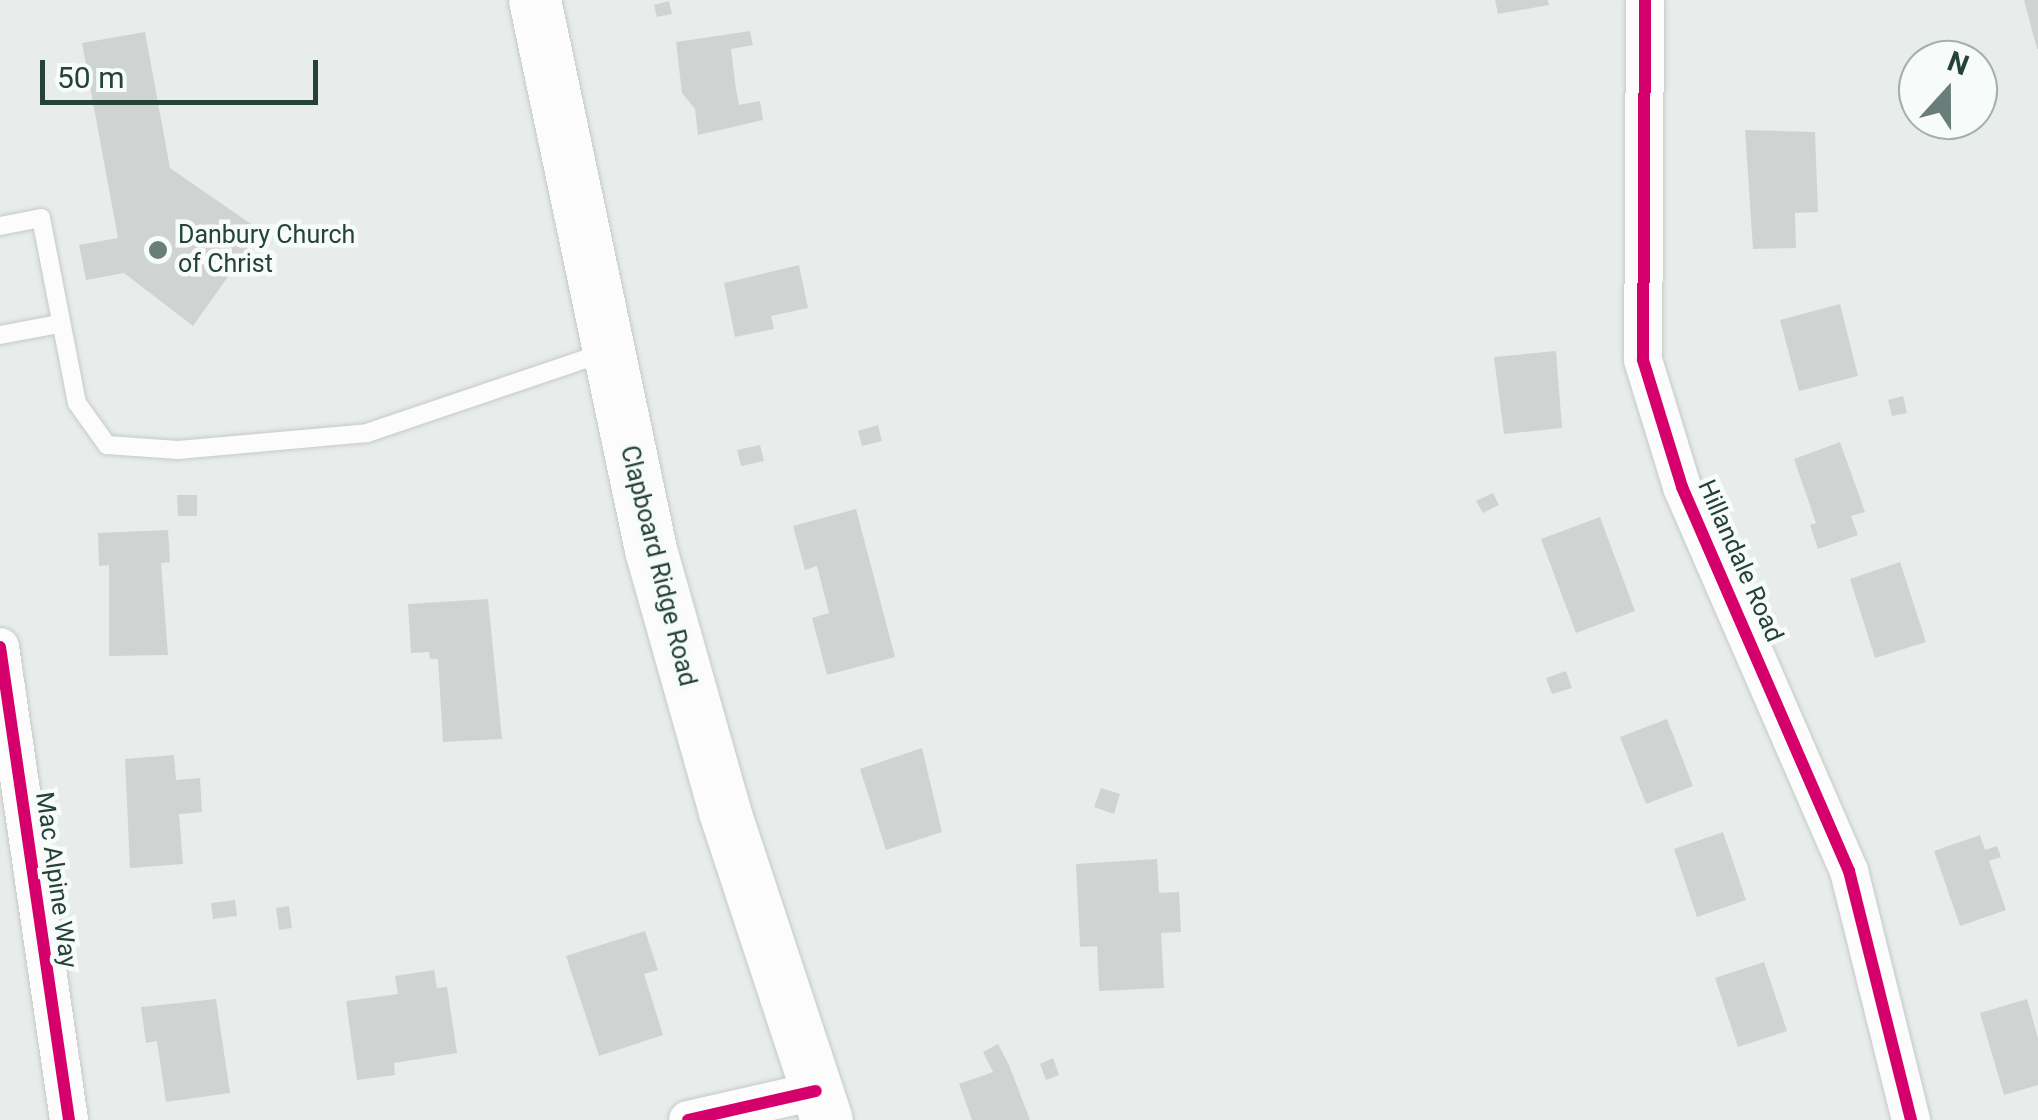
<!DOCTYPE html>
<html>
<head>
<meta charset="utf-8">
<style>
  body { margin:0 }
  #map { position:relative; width:2038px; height:1120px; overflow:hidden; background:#e8edeb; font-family:Roboto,sans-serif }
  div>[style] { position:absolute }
  .building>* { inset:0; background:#cfd4d2 }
  .roads { filter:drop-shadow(0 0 2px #c5cac8) drop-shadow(0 0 2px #c5cac8) }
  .lane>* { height:18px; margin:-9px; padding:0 9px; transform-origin:9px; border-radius:9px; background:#fcfcfc }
  .street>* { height:38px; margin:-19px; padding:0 19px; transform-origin:19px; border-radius:19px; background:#fcfcfc }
  .secondary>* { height:52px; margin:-26px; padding:0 26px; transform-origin:26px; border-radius:26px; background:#fcfcfc }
  .cycleway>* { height:12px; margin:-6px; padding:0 6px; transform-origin:6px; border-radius:6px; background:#d6006c }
  .dots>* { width:28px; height:28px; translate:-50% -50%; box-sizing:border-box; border:5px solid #f7fbf9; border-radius:50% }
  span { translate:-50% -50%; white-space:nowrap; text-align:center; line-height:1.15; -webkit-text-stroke:9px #f7fbf9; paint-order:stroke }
  .poi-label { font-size:25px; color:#24423a }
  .left { translate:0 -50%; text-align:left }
  .street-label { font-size:25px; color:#24423a }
  .north { position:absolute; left:1898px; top:40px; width:100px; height:100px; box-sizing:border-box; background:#f7fbf9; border:2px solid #a3b1ad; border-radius:50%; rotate:21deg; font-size:28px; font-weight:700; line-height:40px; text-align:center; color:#24423a }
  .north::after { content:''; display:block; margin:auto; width:35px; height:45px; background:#697e78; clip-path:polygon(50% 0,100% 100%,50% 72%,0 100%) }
  .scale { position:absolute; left:40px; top:60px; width:278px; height:45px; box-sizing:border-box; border:5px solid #24423a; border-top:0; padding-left:12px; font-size:30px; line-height:35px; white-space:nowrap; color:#24423a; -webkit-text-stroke:8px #f7fbf9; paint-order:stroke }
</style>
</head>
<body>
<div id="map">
  <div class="building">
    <i style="clip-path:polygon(1495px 0,1548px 0,1549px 5px,1498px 14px)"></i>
    <i style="clip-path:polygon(2024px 0,2038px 0,2038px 49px,2037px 49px)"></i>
    <i style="clip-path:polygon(669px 1px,672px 14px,657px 17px,654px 5px)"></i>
    <i style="clip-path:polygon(750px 31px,753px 45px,731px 49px,736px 89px,739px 105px,760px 101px,763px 120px,698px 135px,695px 109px,682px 93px,676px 42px)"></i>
    <i style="clip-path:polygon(145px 32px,170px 168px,254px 226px,256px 237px,193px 326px,124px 273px,86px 280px,79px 245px,118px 238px,82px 43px)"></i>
    <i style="clip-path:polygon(1745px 130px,1815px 132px,1818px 212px,1795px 213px,1796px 248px,1753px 249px)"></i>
    <i style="clip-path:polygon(799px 265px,808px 308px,771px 316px,774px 329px,735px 337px,724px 283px)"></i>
    <i style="clip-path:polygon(1840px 304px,1858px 376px,1799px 391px,1780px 320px)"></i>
    <i style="clip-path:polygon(1556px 351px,1562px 428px,1504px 434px,1494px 357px)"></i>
    <i style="clip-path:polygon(1903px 396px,1907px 413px,1892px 416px,1888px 400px)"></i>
    <i style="clip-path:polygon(878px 425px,882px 441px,862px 446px,858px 431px)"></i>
    <i style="clip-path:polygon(1840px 442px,1865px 512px,1851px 516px,1858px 535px,1818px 549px,1810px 525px,1816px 523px,1794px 459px)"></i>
    <i style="clip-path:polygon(760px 445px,764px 461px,741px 466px,737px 450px)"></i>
    <i style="clip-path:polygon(1493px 493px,1499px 505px,1483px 513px,1476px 501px)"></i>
    <i style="clip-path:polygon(177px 495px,197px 495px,197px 516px,178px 516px)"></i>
    <i style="clip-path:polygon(856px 509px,895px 657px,827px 675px,812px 618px,829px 613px,817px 566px,805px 570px,793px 526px)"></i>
    <i style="clip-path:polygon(1600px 517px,1635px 611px,1576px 633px,1541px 539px)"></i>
    <i style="clip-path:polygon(168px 530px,170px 562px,161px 563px,168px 655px,109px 656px,109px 565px,99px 566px,98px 533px)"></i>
    <i style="clip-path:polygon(1900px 562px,1926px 642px,1875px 658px,1850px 579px)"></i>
    <i style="clip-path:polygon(488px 599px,502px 739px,443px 742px,438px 659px,430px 659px,429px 652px,411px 653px,408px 604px)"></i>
    <i style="clip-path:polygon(1566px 671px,1572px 688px,1552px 694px,1546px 678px)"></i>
    <i style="clip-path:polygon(1667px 719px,1693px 786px,1646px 804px,1620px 737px)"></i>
    <i style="clip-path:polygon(922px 748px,942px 832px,886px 850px,860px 769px)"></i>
    <i style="clip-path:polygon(174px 755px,176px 780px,200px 778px,202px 812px,179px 814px,183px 864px,130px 868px,125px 759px)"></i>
    <i style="clip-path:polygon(1101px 788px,1120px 794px,1114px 814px,1094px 807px)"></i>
    <i style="clip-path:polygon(1723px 832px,1746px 900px,1697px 917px,1674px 849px)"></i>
    <i style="clip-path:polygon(1980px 835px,1985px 850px,1997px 846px,2001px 857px,1989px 861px,2006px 910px,1960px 926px,1934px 851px)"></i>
    <i style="clip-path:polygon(1157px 859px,1159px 893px,1179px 892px,1181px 932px,1161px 933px,1164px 988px,1099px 991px,1097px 946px,1080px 947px,1076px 864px)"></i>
    <i style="clip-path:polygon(235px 900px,237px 916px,213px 919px,211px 903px)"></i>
    <i style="clip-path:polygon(289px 906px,292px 928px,279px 930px,276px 908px)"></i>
    <i style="clip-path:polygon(645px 931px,658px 970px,644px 974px,663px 1035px,599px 1056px,566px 956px)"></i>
    <i style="clip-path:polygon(1764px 962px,1787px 1031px,1738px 1047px,1715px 978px)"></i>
    <i style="clip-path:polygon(434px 970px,437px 988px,447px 987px,457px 1053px,394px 1063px,395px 1075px,357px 1080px,346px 1001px,398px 994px,395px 976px)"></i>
    <i style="clip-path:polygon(216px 999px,230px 1093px,166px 1102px,157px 1041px,146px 1043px,141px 1007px)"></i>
    <i style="clip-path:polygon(2027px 999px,2038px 1038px,2038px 1085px,2004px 1095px,1980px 1013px)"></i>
    <i style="clip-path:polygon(998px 1044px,1009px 1065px,1030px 1120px,972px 1120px,959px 1084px,993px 1072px,983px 1052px)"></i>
    <i style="clip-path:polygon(1053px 1058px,1059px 1075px,1046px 1080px,1040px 1064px)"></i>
  </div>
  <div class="roads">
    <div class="lane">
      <i style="left:0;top:226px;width:42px;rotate:-11deg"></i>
      <i style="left:41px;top:218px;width:188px;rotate:79deg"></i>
      <i style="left:77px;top:403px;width:52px;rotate:54.5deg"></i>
      <i style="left:107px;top:445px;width:71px;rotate:4deg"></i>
      <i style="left:178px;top:450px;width:190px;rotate:-5.1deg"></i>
      <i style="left:367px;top:433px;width:252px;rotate:-18.7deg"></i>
      <i style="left:0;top:335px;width:59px;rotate:-10.7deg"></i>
    </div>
    <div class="street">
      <i style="left:1645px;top:0;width:360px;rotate:90.3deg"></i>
      <i style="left:1643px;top:360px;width:133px;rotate:72.9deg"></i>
      <i style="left:1682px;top:487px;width:419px;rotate:66.5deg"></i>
      <i style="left:1849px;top:871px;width:257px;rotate:76deg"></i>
      <i style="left:0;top:647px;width:478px;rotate:81.7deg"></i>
      <i style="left:688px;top:1120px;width:131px;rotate:-12.8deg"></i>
    </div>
    <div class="secondary">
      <i style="left:535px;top:0;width:562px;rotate:78.09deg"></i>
      <i style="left:651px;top:550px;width:272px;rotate:74.2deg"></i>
      <i style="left:725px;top:812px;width:324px;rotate:71.7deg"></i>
    </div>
  </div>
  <div class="cycleway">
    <i style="left:1645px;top:0;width:360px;rotate:90.3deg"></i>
    <i style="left:1643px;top:360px;width:133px;rotate:72.9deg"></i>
    <i style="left:1682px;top:487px;width:419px;rotate:66.5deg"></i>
    <i style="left:1849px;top:871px;width:257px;rotate:76deg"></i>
    <i style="left:0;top:647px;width:478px;rotate:81.7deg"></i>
    <i style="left:688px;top:1120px;width:131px;rotate:-12.8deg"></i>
  </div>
  <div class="dots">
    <i style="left:158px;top:250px;background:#697e78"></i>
  </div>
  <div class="poi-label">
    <span class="left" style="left:178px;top:250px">Danbury Church<br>of Christ</span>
  </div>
  <div class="street-label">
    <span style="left:1740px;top:561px;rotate:66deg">Hillandale Road</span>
    <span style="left:658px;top:566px;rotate:76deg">Clapboard Ridge Road</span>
    <span style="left:56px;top:880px;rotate:82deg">Mac Alpine Way</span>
  </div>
  <div class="north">N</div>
  <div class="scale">50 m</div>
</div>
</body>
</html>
